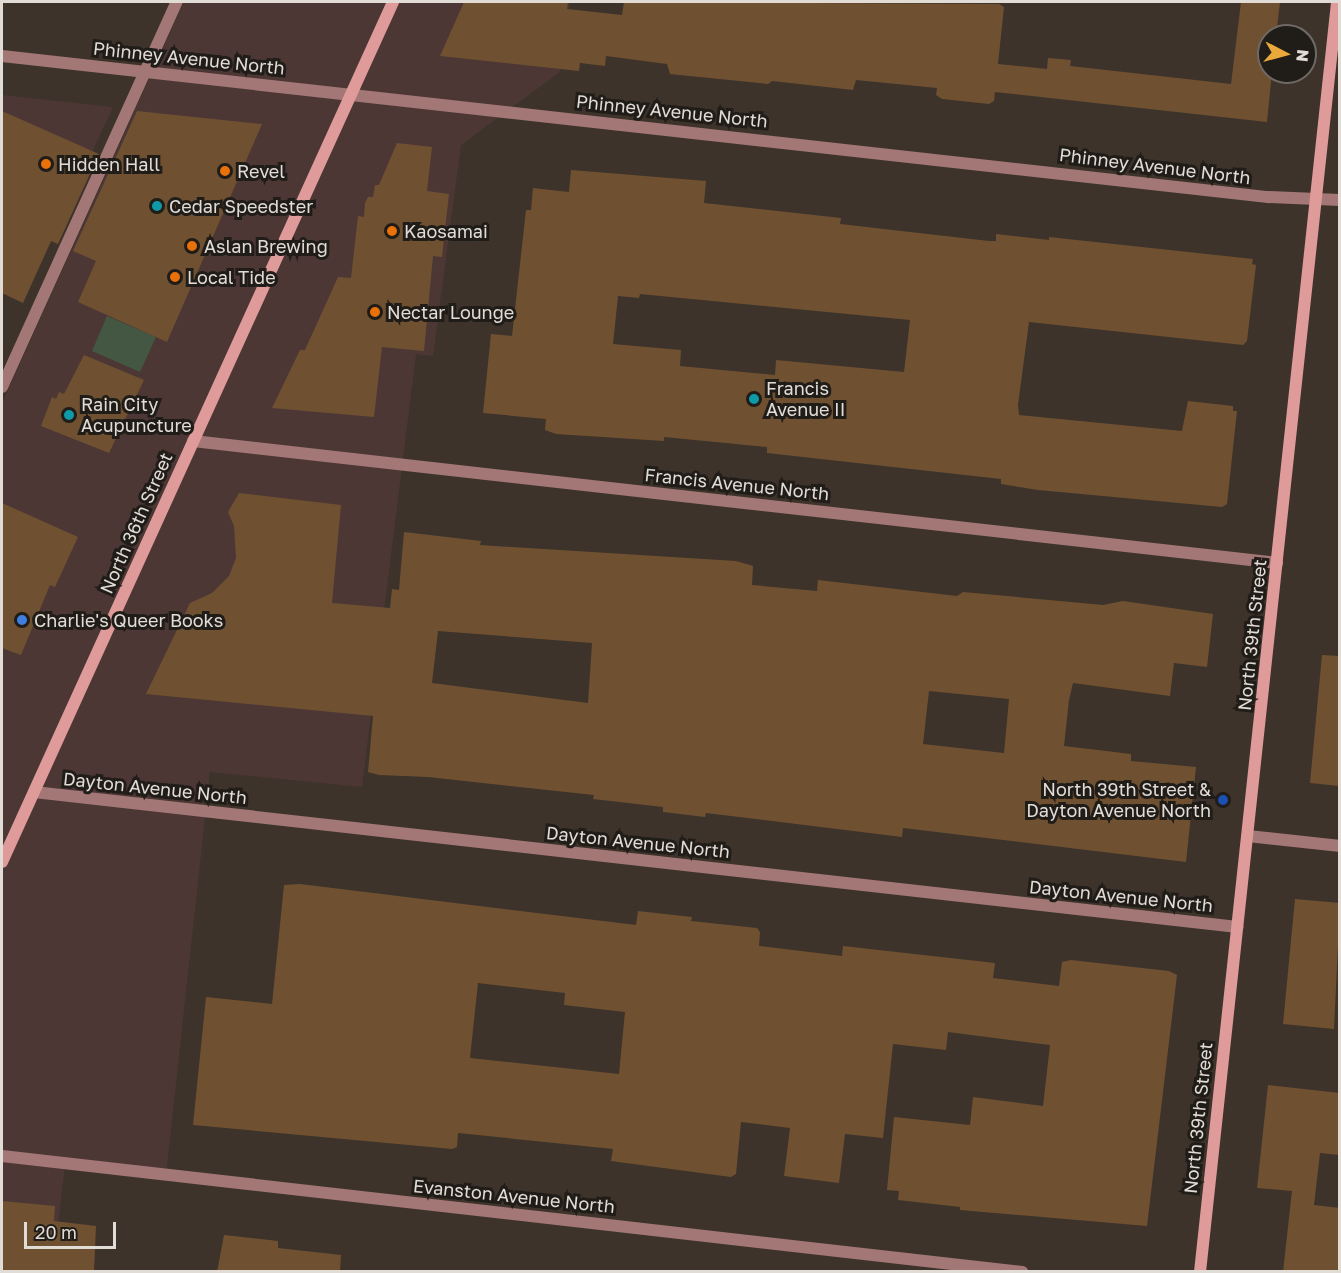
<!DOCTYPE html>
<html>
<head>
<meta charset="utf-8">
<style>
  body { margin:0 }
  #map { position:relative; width:1341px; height:1273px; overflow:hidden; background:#3d332a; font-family:"Golos Text",sans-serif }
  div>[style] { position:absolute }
  .commercial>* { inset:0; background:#4c3735 }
  .green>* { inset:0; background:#435742 }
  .building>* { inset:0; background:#6f5132 }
  .service>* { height:12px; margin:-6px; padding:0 6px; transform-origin:6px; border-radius:6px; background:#a27776 }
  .minor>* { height:12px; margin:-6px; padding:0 6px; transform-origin:6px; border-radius:6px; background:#a27776 }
  .secondary>* { height:12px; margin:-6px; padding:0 6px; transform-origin:6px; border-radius:6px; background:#df9b9a }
  .dots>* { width:16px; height:16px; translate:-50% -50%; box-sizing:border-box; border:3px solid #201c18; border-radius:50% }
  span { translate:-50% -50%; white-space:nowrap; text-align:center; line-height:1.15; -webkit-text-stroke:6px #201c18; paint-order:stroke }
  .street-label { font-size:18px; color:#e2dcd6 }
  .poi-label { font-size:18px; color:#e2dcd6 }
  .left { translate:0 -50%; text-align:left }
  .right { translate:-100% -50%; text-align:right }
  .frame { position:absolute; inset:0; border:3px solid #e2dcd6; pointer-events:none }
  .north { position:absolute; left:1257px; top:24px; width:60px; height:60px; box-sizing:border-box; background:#201c18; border:2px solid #6e6964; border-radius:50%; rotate:96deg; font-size:16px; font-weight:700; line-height:24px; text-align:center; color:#e2dcd6 }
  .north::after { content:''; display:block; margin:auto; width:21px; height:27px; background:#eca93b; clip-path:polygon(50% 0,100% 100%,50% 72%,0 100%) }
  .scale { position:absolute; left:24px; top:1222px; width:92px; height:27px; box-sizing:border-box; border:3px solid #e2dcd6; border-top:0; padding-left:8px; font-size:18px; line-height:21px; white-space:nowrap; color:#e2dcd6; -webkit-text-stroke:4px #201c18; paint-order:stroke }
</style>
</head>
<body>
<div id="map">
  <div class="commercial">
    <i style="clip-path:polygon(184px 2px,570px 2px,560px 72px,461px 145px,433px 356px,416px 354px,362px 787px,210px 772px,166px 1175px,65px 1165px,53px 1271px,2px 1272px,2px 403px)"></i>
    <i style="clip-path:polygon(2px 95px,113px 107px,23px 303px,2px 293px)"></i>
  </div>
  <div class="green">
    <i style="clip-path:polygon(107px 316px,156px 337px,140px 372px,92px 351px)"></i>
  </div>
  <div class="building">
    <i style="clip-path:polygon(464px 2px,568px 2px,567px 9px,622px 15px,624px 2px,999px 4px,1004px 7px,998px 64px,1047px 69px,1048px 58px,1071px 60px,1070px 66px,1231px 84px,1241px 2px,1280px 2px,1276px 36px,1269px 36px,1269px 72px,1272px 72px,1267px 122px,995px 92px,994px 101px,989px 104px,942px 99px,936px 95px,937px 88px,856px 80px,853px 90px,772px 81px,768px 84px,670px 74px,667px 64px,606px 56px,605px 66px,580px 63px,579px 71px,440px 56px)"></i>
    <i style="clip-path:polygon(2px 111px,99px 154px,58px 244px,51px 241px,23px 303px,2px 293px)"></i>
    <i style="clip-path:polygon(137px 111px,262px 124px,167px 342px,78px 302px,96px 261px,73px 251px)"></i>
    <i style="clip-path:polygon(397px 143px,432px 147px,427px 191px,449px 194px,442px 257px,433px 256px,424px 351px,382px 347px,374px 417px,272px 408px,300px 350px,305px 350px,338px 277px,351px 278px,358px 216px,364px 217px,365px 203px,368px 197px,373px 197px,375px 185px,379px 185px)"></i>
    <i style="clip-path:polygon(evenodd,571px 170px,706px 181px,704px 203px,841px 218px,840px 224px,989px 241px,996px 241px,996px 234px,1049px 240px,1049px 237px,1253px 259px,1252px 264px,1256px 265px,1247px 341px,1243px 345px,1029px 322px,1018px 405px,1019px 415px,1182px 431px,1188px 401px,1233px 406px,1233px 411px,1237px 411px,1227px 504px,1222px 507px,1038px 490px,1001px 484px,1001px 479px,767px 453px,767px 447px,664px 437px,664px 441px,556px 434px,545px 430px,546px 419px,483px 413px,491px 334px,512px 336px,526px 210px,531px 210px,533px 188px,569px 192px,571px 170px,640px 294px,910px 320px,904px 372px,776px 360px,775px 375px,680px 366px,681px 350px,613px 344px,618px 296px,639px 298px,640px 294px)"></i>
    <i style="clip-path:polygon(84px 355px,144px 380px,109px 453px,41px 426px,52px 397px,56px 399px,59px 392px,64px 394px)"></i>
    <i style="clip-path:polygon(evenodd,239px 493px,341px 505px,332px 603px,390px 608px,392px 589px,399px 590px,404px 532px,481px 541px,480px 545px,736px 561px,753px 566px,752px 585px,817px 591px,818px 580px,957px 596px,963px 592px,1103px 605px,1123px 601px,1213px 614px,1207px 667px,1174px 663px,1170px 696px,1073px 683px,1069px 700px,1064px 746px,1131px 754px,1131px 761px,1196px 767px,1186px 862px,903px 828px,902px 837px,706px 813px,705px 817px,663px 812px,663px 807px,593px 799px,594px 795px,428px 777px,379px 775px,368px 772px,373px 716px,146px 694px,190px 603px,212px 593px,229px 576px,236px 558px,234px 526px,228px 512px,239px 493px,438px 631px,592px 643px,588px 703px,432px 683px,438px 631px,239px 493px,929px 691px,1009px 699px,1004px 753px,923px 744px,929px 691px)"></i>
    <i style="clip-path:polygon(2px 503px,78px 537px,55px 587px,50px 585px,21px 655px,2px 648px)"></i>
    <i style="clip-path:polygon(1322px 655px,1340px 656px,1340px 786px,1310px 783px)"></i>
    <i style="clip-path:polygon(evenodd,300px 884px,636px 925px,638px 911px,692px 917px,691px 921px,757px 928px,760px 932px,759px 946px,842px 956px,843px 946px,995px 963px,993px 978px,1059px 986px,1062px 962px,1071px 960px,1169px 971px,1177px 975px,1147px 1226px,960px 1210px,960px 1207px,898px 1200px,899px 1191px,887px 1190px,894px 1117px,970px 1125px,973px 1097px,1043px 1106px,1050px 1045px,948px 1032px,946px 1050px,893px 1044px,883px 1138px,845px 1134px,839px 1183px,784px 1176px,790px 1128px,741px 1122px,736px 1174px,731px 1177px,611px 1161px,613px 1149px,458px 1133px,457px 1147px,452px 1149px,193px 1125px,206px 997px,272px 1004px,284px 885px,300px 884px,478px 983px,565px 993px,564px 1005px,625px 1012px,619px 1074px,470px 1058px,478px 983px)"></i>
    <i style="clip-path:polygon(1295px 899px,1340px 903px,1334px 1029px,1283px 1024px)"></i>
    <i style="clip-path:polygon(1268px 1085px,1340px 1093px,1340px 1155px,1320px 1153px,1314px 1205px,1340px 1208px,1340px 1272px,1283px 1272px,1292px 1191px,1257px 1188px)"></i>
    <i style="clip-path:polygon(2px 1201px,55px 1206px,54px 1221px,96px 1226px,94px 1272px,2px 1272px)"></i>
    <i style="clip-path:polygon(224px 1235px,278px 1241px,278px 1248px,341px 1255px,340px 1272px,217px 1272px)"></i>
  </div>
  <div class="service">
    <i style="left:2px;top:387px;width:423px;rotate:-65.6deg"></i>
  </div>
  <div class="minor">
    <i style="left:2px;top:56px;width:1274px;rotate:6.36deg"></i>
    <i style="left:1268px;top:197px;width:72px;rotate:2.4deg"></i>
    <i style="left:193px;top:441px;width:1091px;rotate:6.42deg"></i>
    <i style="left:34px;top:792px;width:1211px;rotate:6.4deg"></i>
    <i style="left:1248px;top:836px;width:93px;rotate:6.2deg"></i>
    <i style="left:2px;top:1156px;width:1027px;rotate:6.49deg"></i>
  </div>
  <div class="secondary">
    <i style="left:2px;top:862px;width:945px;rotate:-65.55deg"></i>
    <i style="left:1200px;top:1272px;width:1277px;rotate:-83.84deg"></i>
  </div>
  <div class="dots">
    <i style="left:46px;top:164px;background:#e8710a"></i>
    <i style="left:225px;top:171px;background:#e8710a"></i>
    <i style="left:157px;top:206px;background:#0f9aa8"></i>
    <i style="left:392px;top:231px;background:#e8710a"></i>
    <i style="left:192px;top:246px;background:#e8710a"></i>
    <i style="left:175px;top:277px;background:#e8710a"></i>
    <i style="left:375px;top:312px;background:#e8710a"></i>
    <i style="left:754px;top:399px;background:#0f9aa8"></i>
    <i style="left:69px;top:415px;background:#0f9aa8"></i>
    <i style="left:22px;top:620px;background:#3f7fe0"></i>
    <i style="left:1223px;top:800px;background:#1a4fb4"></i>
  </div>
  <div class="street-label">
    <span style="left:189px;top:58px;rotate:6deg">Phinney Avenue North</span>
    <span style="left:672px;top:111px;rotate:6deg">Phinney Avenue North</span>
    <span style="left:1155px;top:166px;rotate:7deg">Phinney Avenue North</span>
    <span style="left:737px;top:484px;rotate:6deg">Francis Avenue North</span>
    <span style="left:136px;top:523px;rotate:-66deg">North 36th Street</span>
    <span style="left:1252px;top:635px;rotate:-84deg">North 39th Street</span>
    <span style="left:155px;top:788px;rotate:6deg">Dayton Avenue North</span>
    <span style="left:638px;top:842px;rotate:6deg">Dayton Avenue North</span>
    <span style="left:1121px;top:896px;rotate:6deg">Dayton Avenue North</span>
    <span style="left:1198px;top:1118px;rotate:-84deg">North 39th Street</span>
    <span style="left:514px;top:1196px;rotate:6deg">Evanston Avenue North</span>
  </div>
  <div class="poi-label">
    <span class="left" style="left:58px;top:164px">Hidden Hall</span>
    <span class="left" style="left:237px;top:171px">Revel</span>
    <span class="left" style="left:169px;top:206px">Cedar Speedster</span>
    <span class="left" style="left:404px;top:231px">Kaosamai</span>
    <span class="left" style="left:204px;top:246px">Aslan Brewing</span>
    <span class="left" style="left:187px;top:277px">Local Tide</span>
    <span class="left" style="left:387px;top:312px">Nectar Lounge</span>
    <span class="left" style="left:766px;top:399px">Francis<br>Avenue II</span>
    <span class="left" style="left:81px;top:415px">Rain City<br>Acupuncture</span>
    <span class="left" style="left:34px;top:620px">Charlie's Queer Books</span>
    <span class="right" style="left:1211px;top:800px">North 39th Street &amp;<br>Dayton Avenue North</span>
  </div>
  <div class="frame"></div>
  <div class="north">N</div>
  <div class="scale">20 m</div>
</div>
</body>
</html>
